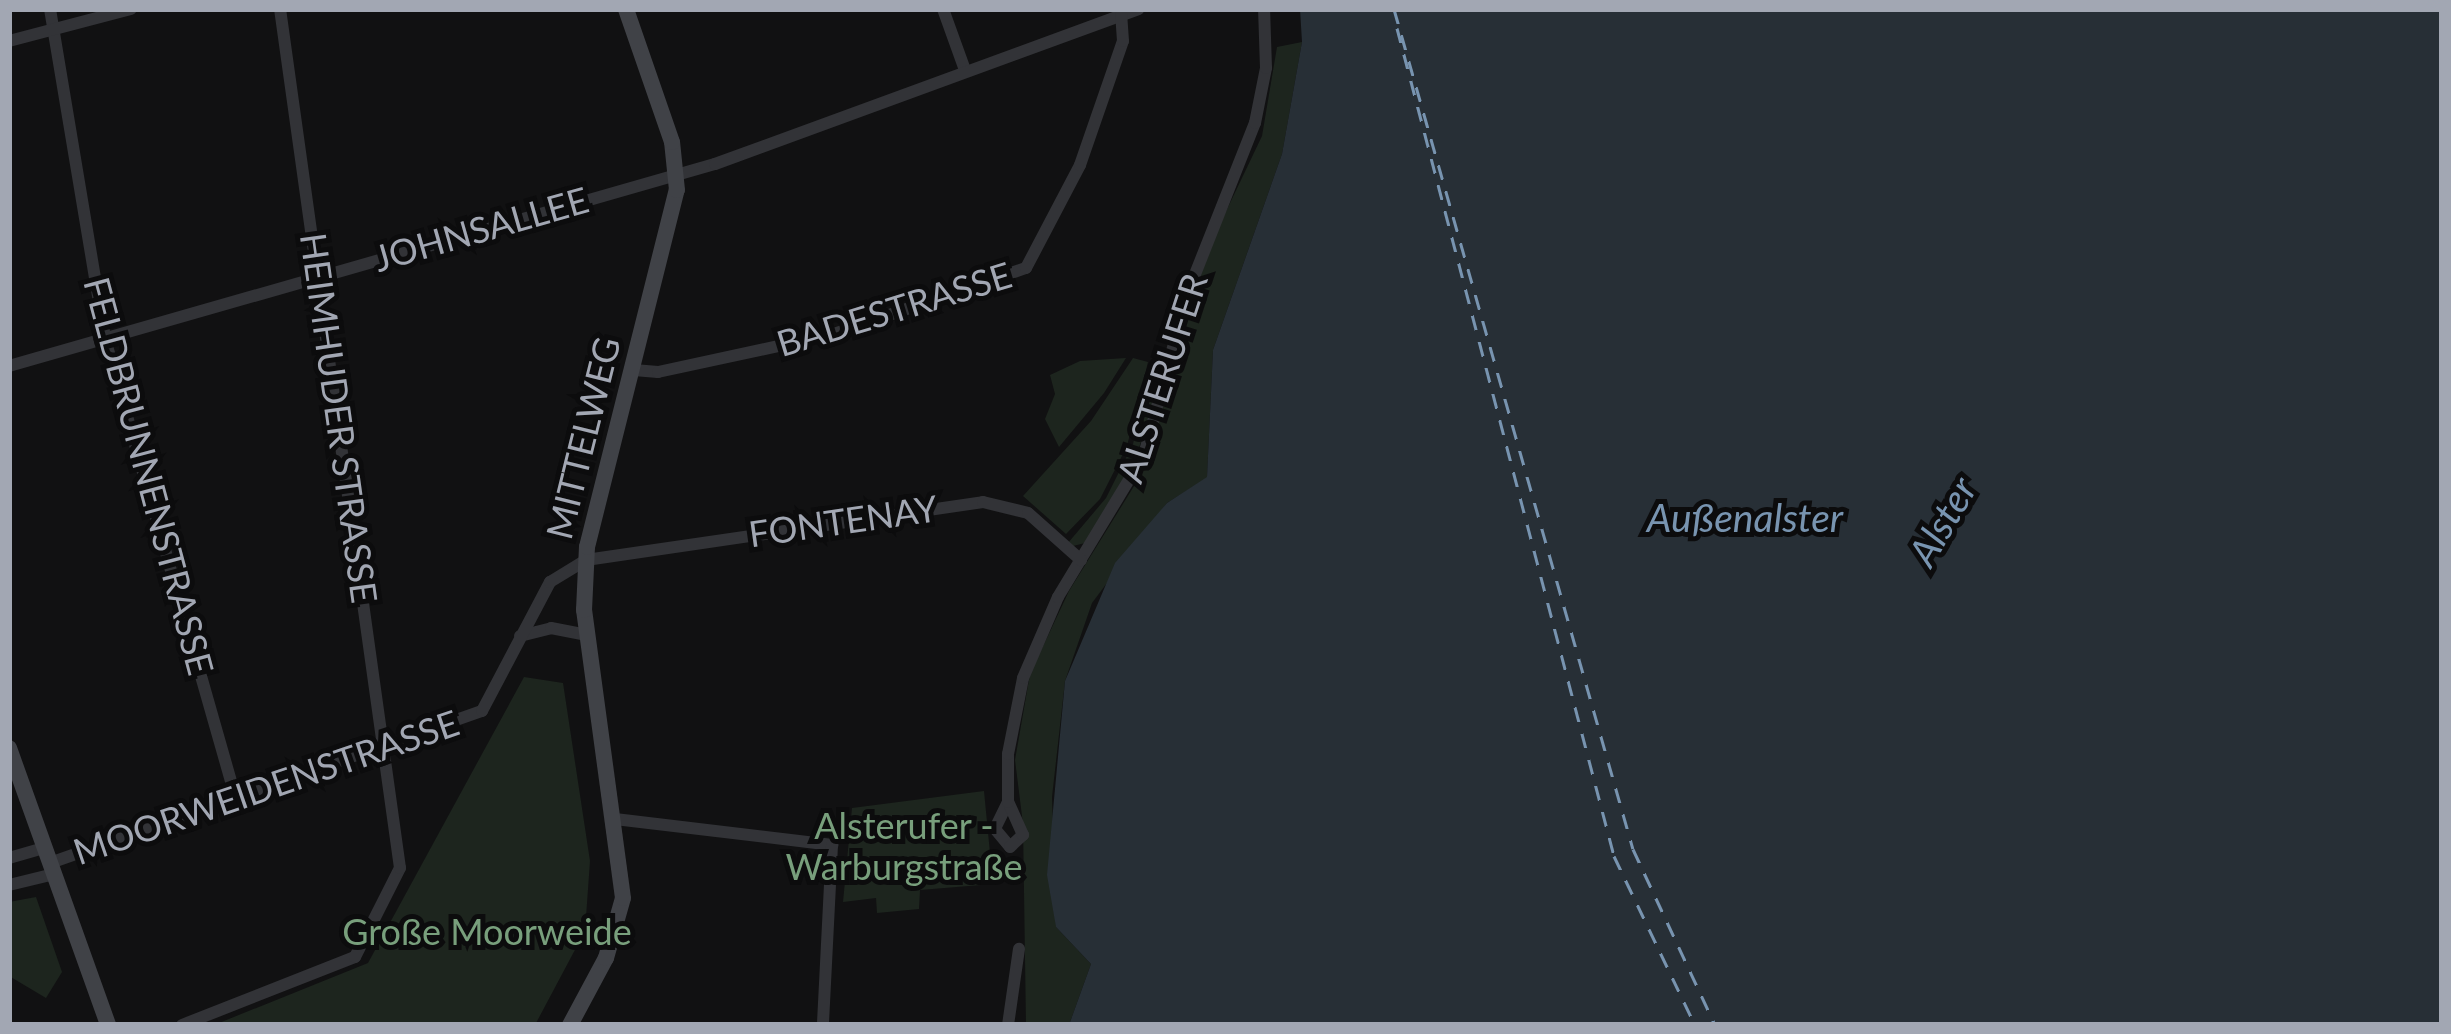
<!DOCTYPE html>
<html>
<head>
<meta charset="utf-8">
<style>
  body { margin:0 }
  #map { position:relative; width:2451px; height:1034px; overflow:hidden; background:#111112; font-family:Lato,sans-serif }
  div>[style] { position:absolute }
  .green>* { inset:0; background:#1d251e }
  .water>* { inset:0; background:#272f36 }
  .ferry>* { height:3px; margin-top:-1.5px; transform-origin:0; background:repeating-linear-gradient(90deg,#7894b0 0 15px,transparent 0 27px) }
  .street>* { height:12px; margin:-6px; padding:0 6px; transform-origin:6px; border-radius:6px; background:#323337 }
  .secondary>* { height:16px; margin:-8px; padding:0 8px; transform-origin:8px; border-radius:8px; background:#404247 }
  span { translate:-50% -50%; white-space:nowrap; text-align:center; line-height:1.15; -webkit-text-stroke:10px #0c0c0d; paint-order:stroke }
  .street-label { font-size:36px; color:#a2a7b3 }
  .park-label { font-size:36px; color:#789f7c }
  .water-label { font-size:39px; color:#7894b0; font-style:italic }
  .frame { position:absolute; inset:0; border:12px solid #a2a7b3; pointer-events:none }
</style>
</head>
<body>
<div id="map">
  <div class="green">
    <i style="clip-path:polygon(1302px 42px,1282px 154px,1213px 350px,1207px 478px,1167px 503px,1092px 603px,1065px 681px,1052px 797px,1056px 927px,1091px 964px,1069px 1025px,1026px 1025px,1023px 824px,1015px 760px,1030px 674px,1069px 591px,1139px 478px,1209px 247px,1262px 136px,1277px 47px)"></i>
    <i style="clip-path:polygon(1126px 358px,1104px 393px,1059px 447px,1045px 419px,1055px 394px,1050px 375px,1080px 361px)"></i>
    <i style="clip-path:polygon(1133px 358px,1148px 362px,1127px 446px,1100px 499px,1066px 534px,1023px 496px,1091px 421px)"></i>
    <i style="clip-path:polygon(1151px 363px,1164px 366px,1135px 461px,1085px 543px,1073px 546px,1068px 543px,1106px 498px,1133px 444px)"></i>
    <i style="clip-path:polygon(524px 677px,563px 683px,590px 861px,585px 931px,535px 1025px,214px 1025px,368px 963px)"></i>
    <i style="clip-path:polygon(984px 791px,993px 884px,920px 890px,919px 909px,877px 913px,876px 898px,843px 902px,852px 808px)"></i>
    <i style="clip-path:polygon(36px 897px,62px 972px,46px 998px,9px 976px,9px 902px)"></i>
  </div>
  <div class="water">
    <i style="clip-path:polygon(1300px 9px,2442px 9px,2442px 1025px,1069px 1025px,1091px 964px,1056px 927px,1047px 875px,1065px 681px,1115px 563px,1167px 503px,1207px 477px,1213px 350px,1282px 154px,1302px 42px)"></i>
  </div>
  <div class="ferry">
    <i style="left:1394px;top:9px;width:873px;rotate:74.12deg"></i>
    <i style="left:1633px;top:849px;width:194px;rotate:65deg"></i>
    <i style="left:1397px;top:28px;width:856px;rotate:75.31deg"></i>
    <i style="left:1614px;top:856px;width:187px;rotate:64.4deg"></i>
  </div>
  <div class="street">
    <i style="left:50px;top:9px;width:335px;rotate:80.5deg"></i>
    <i style="left:105px;top:339px;width:477px;rotate:74.1deg"></i>
    <i style="left:943px;top:9px;width:65px;rotate:70.2deg"></i>
    <i style="left:9px;top:41px;width:126px;rotate:-14.7deg"></i>
    <i style="left:9px;top:366px;width:734px;rotate:-15.97deg"></i>
    <i style="left:715px;top:164px;width:451px;rotate:-20.1deg"></i>
    <i style="left:634px;top:370px;width:24px;rotate:5deg"></i>
    <i style="left:658px;top:372px;width:180px;rotate:-12.2deg"></i>
    <i style="left:834px;top:334px;width:203px;rotate:-19deg"></i>
    <i style="left:1026px;top:268px;width:116px;rotate:-62.3deg"></i>
    <i style="left:1080px;top:165px;width:131px;rotate:-70.9deg"></i>
    <i style="left:1123px;top:41px;width:26px;rotate:-94deg"></i>
    <i style="left:520px;top:636px;width:32px;rotate:-14deg"></i>
    <i style="left:551px;top:628px;width:38px;rotate:11deg"></i>
    <i style="left:1008px;top:802px;width:30px;rotate:116deg"></i>
    <i style="left:995px;top:829px;width:23px;rotate:50deg"></i>
    <i style="left:1010px;top:847px;width:18px;rotate:-43deg"></i>
    <i style="left:1023px;top:835px;width:36px;rotate:-114deg"></i>
    <i style="left:1008px;top:802px;width:48px;rotate:-90deg"></i>
    <i style="left:1008px;top:754px;width:77px;rotate:-78.8deg"></i>
    <i style="left:1023px;top:678px;width:88px;rotate:-66.6deg"></i>
    <i style="left:1058px;top:597px;width:166px;rotate:-58.8deg"></i>
    <i style="left:1144px;top:455px;width:169px;rotate:-74.9deg"></i>
    <i style="left:1188px;top:292px;width:182px;rotate:-68.4deg"></i>
    <i style="left:1255px;top:123px;width:56px;rotate:-78.7deg"></i>
    <i style="left:1266px;top:68px;width:59px;rotate:-91.9deg"></i>
    <i style="left:615px;top:819px;width:219px;rotate:6.8deg"></i>
    <i style="left:832px;top:845px;width:180px;rotate:92.9deg"></i>
    <i style="left:9px;top:858px;width:37px;rotate:-16deg"></i>
    <i style="left:50px;top:863px;width:458px;rotate:-19.4deg"></i>
    <i style="left:482px;top:711px;width:146px;rotate:-62.2deg"></i>
    <i style="left:550px;top:582px;width:42px;rotate:-31.4deg"></i>
    <i style="left:586px;top:560px;width:401px;rotate:-8.3deg"></i>
    <i style="left:983px;top:502px;width:46px;rotate:13.7deg"></i>
    <i style="left:1028px;top:513px;width:71px;rotate:41.6deg"></i>
    <i style="left:9px;top:885px;width:46px;rotate:-13.7deg"></i>
    <i style="left:182px;top:1025px;width:186px;rotate:-21.5deg"></i>
    <i style="left:355px;top:957px;width:100px;rotate:-63.2deg"></i>
    <i style="left:400px;top:868px;width:867px;rotate:-97.95deg"></i>
    <i style="left:1008px;top:1025px;width:77px;rotate:-81.8deg"></i>
  </div>
  <div class="secondary">
    <i style="left:9px;top:748px;width:294px;rotate:70.3deg"></i>
    <i style="left:570px;top:1025px;width:76px;rotate:-61.8deg"></i>
    <i style="left:606px;top:958px;width:62px;rotate:-74.2deg"></i>
    <i style="left:623px;top:898px;width:291px;rotate:-97.7deg"></i>
    <i style="left:584px;top:610px;width:63px;rotate:-87.3deg"></i>
    <i style="left:587px;top:547px;width:368px;rotate:-75.9deg"></i>
    <i style="left:677px;top:190px;width:48px;rotate:-95.9deg"></i>
    <i style="left:672px;top:142px;width:141px;rotate:-109.1deg"></i>
  </div>
  <div class="street-label">
    <span style="left:481px;top:229px;rotate:-16deg">JOHNSALLEE</span>
    <span style="left:894px;top:309px;rotate:-17deg">BADESTRASSE</span>
    <span style="left:1162px;top:378px;rotate:-72deg">ALSTERUFER</span>
    <span style="left:339px;top:418px;rotate:82deg">HEIMHUDER STRASSE</span>
    <span style="left:583px;top:438px;rotate:-76deg">MITTELWEG</span>
    <span style="left:149px;top:476px;rotate:75deg">FELDBRUNNENSTRASSE</span>
    <span style="left:843px;top:521px;rotate:-8deg">FONTENAY</span>
    <span style="left:266px;top:787px;rotate:-19deg">MOORWEIDENSTRASSE</span>
  </div>
  <div class="park-label">
    <span style="left:904px;top:846px">Alsterufer -<br>Warburgstraße</span>
    <span style="left:487px;top:932px">Große Moorweide</span>
  </div>
  <div class="water-label">
    <span style="left:1745px;top:517px">Außenalster</span>
    <span style="left:1942px;top:521px;rotate:-60deg">Alster</span>
  </div>
  <div class="frame"></div>
</div>
</body>
</html>
